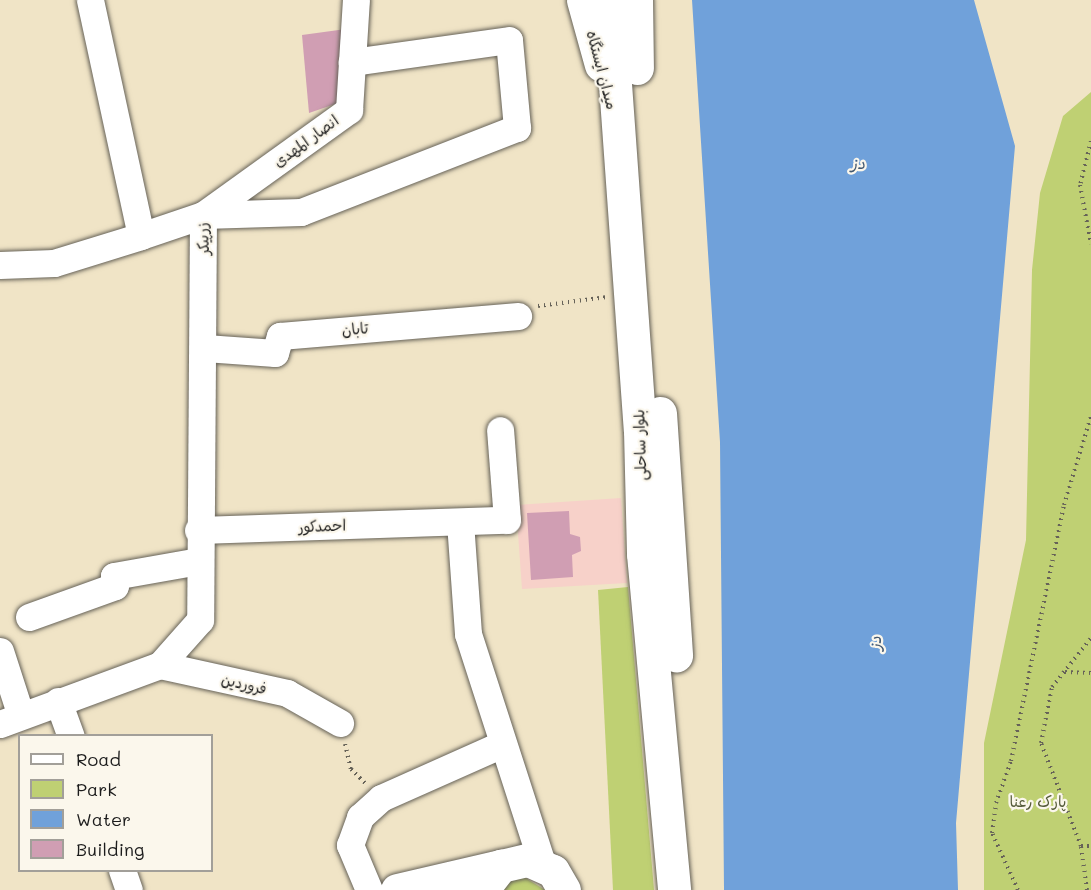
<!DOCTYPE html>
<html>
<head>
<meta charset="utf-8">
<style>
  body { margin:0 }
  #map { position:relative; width:1091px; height:890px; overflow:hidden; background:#f0e4c6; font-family:Mali,"Playpen Sans Arabic",sans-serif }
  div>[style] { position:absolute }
  .built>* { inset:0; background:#f7d1c9 }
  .green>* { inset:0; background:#bfd073 }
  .water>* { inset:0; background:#70a1da }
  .building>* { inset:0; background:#d09eb3 }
  .path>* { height:4px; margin-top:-2px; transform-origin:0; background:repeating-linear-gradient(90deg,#666258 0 1.5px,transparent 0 6px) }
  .roads { filter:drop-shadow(0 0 2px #666258) drop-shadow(0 0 2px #666258) }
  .minor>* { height:27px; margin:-13.5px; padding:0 13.5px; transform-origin:13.5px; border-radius:13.5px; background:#fff }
  .major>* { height:33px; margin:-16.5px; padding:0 16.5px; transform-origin:16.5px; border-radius:16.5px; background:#fff }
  span { translate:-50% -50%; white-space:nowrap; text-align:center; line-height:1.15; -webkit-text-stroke:4.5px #fbf7ec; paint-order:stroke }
  .street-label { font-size:15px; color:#1c1c1c }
  .park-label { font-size:15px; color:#555b3a }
  .water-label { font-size:16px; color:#425871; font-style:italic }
  .legend { position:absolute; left:18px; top:734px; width:195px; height:138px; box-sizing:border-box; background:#fbf7ec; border:2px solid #a29f99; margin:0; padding:8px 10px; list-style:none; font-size:18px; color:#1c1c1c }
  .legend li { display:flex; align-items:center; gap:12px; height:30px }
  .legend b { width:30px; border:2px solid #a29f99 }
</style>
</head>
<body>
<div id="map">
  <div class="built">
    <i style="clip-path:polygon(621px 498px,627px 583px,522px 589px,516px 505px)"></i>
  </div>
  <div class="green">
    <i style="clip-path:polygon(1091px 92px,1091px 890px,984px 890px,984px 743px,1026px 540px,1032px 270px,1040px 193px,1063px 116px)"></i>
    <i style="clip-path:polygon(628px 587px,654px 890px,613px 890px,598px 590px)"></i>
    <i style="clip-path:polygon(524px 877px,545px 890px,502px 890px,508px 882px)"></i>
  </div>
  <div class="water">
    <i style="clip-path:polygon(692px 0,974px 0,1015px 146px,956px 823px,958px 890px,724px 890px,720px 442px)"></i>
  </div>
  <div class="building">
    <i style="clip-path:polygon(346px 29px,341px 102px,309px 113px,302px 35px)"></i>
    <i style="clip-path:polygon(569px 511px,570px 534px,580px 537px,581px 551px,572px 555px,573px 577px,531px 580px,527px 513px)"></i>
  </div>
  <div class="path">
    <i style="left:1091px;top:141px;width:45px;rotate:104deg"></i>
    <i style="left:1080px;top:185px;width:60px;rotate:79.4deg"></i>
    <i style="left:538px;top:306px;width:70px;rotate:-7.4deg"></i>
    <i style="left:1065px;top:672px;width:26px;rotate:2deg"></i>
    <i style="left:345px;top:744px;width:26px;rotate:77deg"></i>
    <i style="left:351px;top:769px;width:21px;rotate:45deg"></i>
    <i style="left:1081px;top:846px;width:10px"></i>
    <i style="left:1018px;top:890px;width:63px;rotate:-114.5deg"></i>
    <i style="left:992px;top:833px;width:30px;rotate:-82deg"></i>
    <i style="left:996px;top:803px;width:45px;rotate:-70.3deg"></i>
    <i style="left:1011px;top:761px;width:261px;rotate:-78.3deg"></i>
    <i style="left:1064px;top:505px;width:93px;rotate:-73.1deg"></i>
    <i style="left:1087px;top:890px;width:44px;rotate:-97.8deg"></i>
    <i style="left:1081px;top:846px;width:110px;rotate:-111.2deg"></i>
    <i style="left:1041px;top:743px;width:57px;rotate:-78.9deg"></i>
    <i style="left:1052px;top:687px;width:63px;rotate:-51.5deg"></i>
  </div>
  <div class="roads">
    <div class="minor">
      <i style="left:90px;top:0;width:241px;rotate:77.8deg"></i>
      <i style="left:141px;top:236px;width:65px;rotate:-18.7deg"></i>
      <i style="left:203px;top:215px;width:405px;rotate:90.4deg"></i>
      <i style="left:200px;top:620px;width:60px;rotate:131.6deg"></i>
      <i style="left:203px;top:215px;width:98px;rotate:-1.8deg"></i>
      <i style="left:301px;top:212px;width:232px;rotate:-21.3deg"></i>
      <i style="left:517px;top:128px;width:88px;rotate:-95.2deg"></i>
      <i style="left:509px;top:40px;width:159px;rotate:172deg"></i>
      <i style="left:203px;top:215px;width:180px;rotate:-35.7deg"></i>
      <i style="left:349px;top:110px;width:110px;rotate:-86.4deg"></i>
      <i style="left:0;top:265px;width:54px;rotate:-2.1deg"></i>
      <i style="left:54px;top:263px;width:91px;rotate:-17.2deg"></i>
      <i style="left:205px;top:348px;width:70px;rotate:4.1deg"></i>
      <i style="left:275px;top:353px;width:18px;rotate:-74deg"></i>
      <i style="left:280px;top:336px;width:239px;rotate:-4.8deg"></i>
      <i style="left:460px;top:522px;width:112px;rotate:85.9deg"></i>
      <i style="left:468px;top:634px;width:241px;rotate:72.1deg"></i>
      <i style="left:198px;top:530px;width:309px;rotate:-1.9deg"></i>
      <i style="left:507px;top:520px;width:90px;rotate:-94.4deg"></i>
      <i style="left:29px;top:617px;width:91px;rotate:-19.8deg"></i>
      <i style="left:115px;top:586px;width:10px;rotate:-96deg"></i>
      <i style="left:114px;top:576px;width:86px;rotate:-10deg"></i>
      <i style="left:0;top:651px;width:65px;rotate:72.1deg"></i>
      <i style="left:58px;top:701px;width:37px;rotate:70deg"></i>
      <i style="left:0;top:724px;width:171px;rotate:-20.2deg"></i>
      <i style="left:160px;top:665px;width:130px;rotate:12.4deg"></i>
      <i style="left:287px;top:693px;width:61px;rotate:29.5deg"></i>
      <i style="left:122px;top:870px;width:21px;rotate:71deg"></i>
      <i style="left:369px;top:890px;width:49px;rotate:-112.9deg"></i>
      <i style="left:350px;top:845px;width:30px;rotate:-70deg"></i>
      <i style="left:360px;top:817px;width:28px;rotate:-42deg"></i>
      <i style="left:381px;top:798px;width:130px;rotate:-24deg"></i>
    </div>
    <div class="major">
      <i style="left:583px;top:0;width:67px;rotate:74.5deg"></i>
      <i style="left:609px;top:0;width:431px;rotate:85.9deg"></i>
      <i style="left:640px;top:430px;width:124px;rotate:88.6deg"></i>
      <i style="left:643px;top:554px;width:337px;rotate:84.7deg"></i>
      <i style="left:636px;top:0;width:68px;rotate:89.2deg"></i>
      <i style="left:660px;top:413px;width:243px;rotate:86.2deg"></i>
      <i style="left:397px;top:890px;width:107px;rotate:-13deg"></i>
      <i style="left:482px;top:890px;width:31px;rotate:-52deg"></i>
      <i style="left:501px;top:866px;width:28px;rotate:-13deg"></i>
      <i style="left:528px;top:860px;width:27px;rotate:24deg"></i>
      <i style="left:553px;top:871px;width:22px;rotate:60deg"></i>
    </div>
  </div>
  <div class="street-label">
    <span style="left:602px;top:70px;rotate:75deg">میدان ایستگاه</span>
    <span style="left:306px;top:141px;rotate:-36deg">انصار المهدی</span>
    <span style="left:203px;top:239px;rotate:-93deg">زرپیکر</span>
    <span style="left:355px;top:329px;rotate:-5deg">تابان</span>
    <span style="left:640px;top:445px;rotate:-92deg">بلوار ساحلی</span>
    <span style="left:322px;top:526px;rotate:-2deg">احمدکور</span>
    <span style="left:244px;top:684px;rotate:13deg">فروردین</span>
  </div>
  <div class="park-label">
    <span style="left:1038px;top:802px">پارک رعنا</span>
  </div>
  <div class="water-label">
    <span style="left:858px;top:163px">دز</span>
    <span style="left:875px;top:643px;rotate:-87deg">دز</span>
  </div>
  <ul class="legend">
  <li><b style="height:8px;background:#fff"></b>Road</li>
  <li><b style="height:16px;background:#bfd073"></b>Park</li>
  <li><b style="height:16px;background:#70a1da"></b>Water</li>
  <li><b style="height:16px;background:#d09eb3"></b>Building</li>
  </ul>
</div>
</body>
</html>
